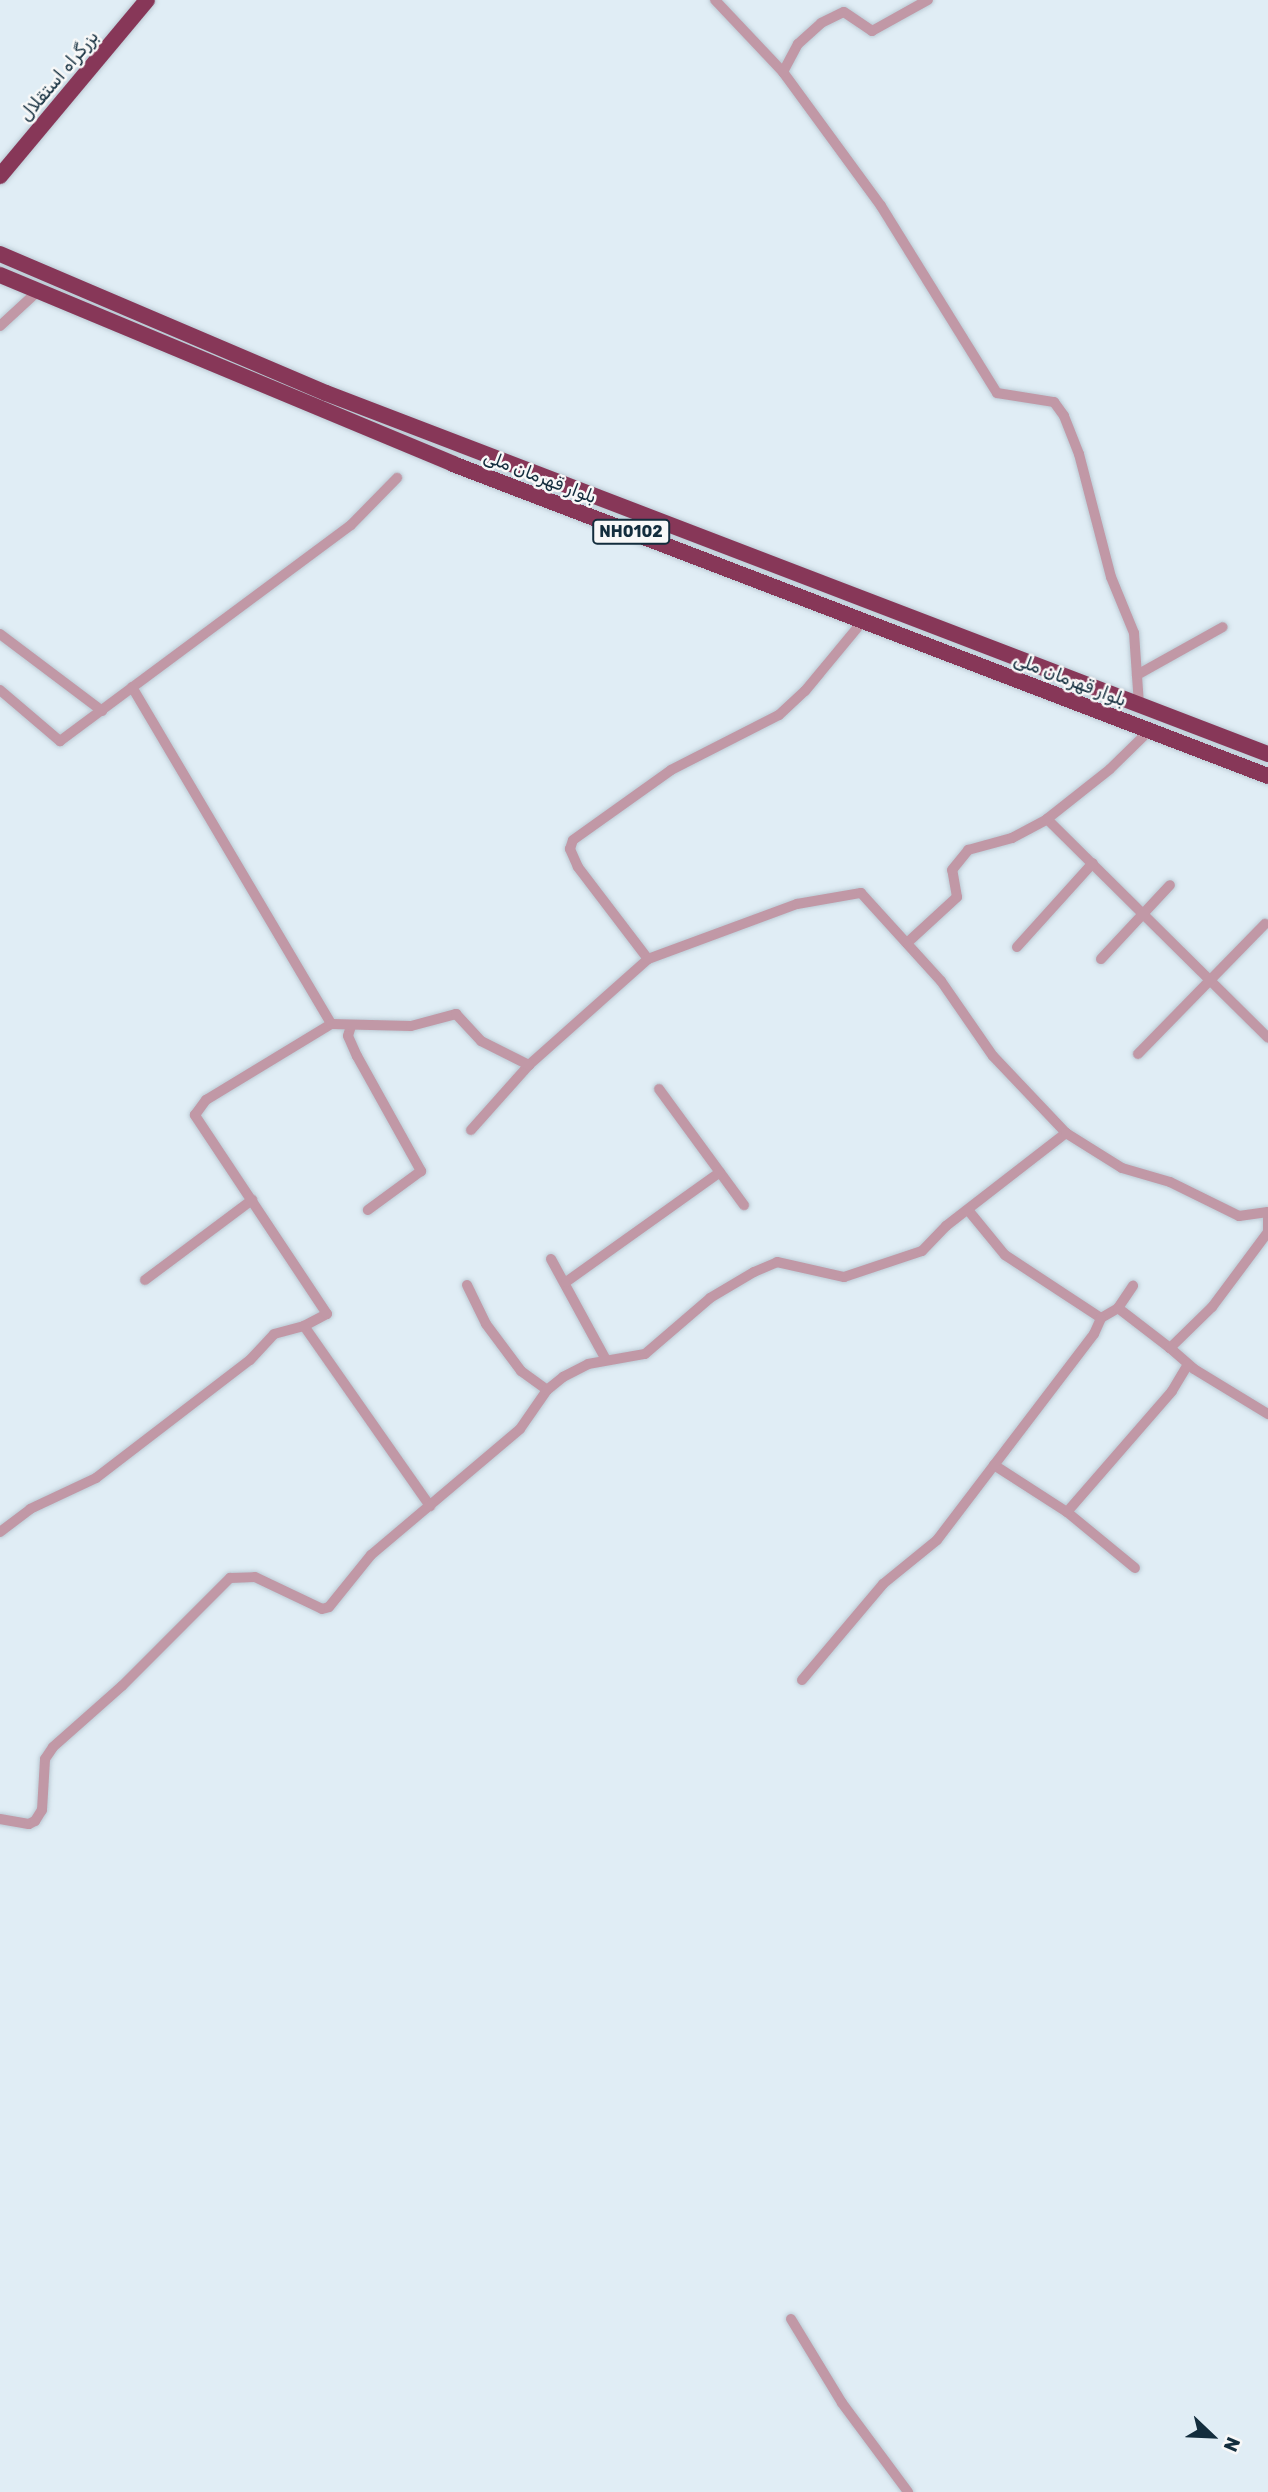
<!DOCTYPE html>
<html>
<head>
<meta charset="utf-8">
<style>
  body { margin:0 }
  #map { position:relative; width:1268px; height:2492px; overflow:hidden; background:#e0edf5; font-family:Rubik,Cairo,sans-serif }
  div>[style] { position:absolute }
  .roads { filter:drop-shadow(0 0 2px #bbcad4) drop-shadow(0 0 2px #bbcad4) }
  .minor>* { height:10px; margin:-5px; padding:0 5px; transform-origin:5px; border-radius:5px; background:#c198a6 }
  .highway>* { height:16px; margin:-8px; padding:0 8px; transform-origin:8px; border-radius:8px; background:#873758 }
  span { translate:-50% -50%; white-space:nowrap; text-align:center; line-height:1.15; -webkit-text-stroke:5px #f8f8f8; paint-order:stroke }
  .shield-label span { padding:2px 5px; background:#f8f8f8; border:2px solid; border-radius:5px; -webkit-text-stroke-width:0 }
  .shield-label { font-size:16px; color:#132d3d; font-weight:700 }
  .street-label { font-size:18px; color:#132d3d }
  .north { position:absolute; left:1177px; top:2401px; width:70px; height:70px; -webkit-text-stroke:5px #f8f8f8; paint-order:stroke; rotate:113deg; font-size:19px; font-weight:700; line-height:28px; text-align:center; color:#132d3d }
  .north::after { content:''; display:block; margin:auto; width:24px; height:32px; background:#132d3d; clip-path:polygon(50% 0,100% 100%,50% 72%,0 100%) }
</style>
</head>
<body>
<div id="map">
  <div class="roads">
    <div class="minor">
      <i style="left:715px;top:0;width:99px;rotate:46.6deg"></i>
      <i style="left:783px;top:72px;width:166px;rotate:53.8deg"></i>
      <i style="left:881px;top:206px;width:220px;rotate:58.2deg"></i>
      <i style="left:997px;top:393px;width:58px;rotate:9deg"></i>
      <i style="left:1054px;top:402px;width:17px;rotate:54deg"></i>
      <i style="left:1064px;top:416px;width:41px;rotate:68.5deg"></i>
      <i style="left:1079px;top:454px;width:127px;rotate:75.4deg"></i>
      <i style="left:1111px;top:577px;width:61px;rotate:67.7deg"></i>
      <i style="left:1134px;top:633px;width:72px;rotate:86deg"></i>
      <i style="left:783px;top:72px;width:32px;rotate:-62deg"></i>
      <i style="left:798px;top:44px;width:31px;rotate:-42deg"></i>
      <i style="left:821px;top:23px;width:25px;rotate:-26deg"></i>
      <i style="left:844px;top:12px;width:34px;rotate:34deg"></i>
      <i style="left:872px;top:31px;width:64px;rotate:-29deg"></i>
      <i style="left:0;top:326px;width:52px;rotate:-42.6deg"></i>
      <i style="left:0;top:634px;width:128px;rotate:37deg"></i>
      <i style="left:1137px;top:675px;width:98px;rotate:-29.2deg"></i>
      <i style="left:132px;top:687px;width:391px;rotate:59.4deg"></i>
      <i style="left:0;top:690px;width:79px;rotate:40.4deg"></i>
      <i style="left:60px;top:741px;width:362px;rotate:-36.6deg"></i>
      <i style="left:351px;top:525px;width:66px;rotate:-45.6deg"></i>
      <i style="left:1047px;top:819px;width:311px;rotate:44.7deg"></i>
      <i style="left:907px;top:943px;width:68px;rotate:-42.6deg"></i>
      <i style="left:957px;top:897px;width:27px;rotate:-100deg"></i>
      <i style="left:952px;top:870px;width:26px;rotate:-51deg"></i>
      <i style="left:968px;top:850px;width:46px;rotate:-15.3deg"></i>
      <i style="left:1012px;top:838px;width:40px;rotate:-28deg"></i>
      <i style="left:1047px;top:819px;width:80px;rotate:-38.4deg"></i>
      <i style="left:1110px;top:769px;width:54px;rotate:-44.3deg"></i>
      <i style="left:1017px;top:947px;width:113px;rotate:-47.9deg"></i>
      <i style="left:648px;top:959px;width:116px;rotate:-127.3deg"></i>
      <i style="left:578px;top:867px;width:20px;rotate:-114deg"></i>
      <i style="left:570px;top:849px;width:9px;rotate:-72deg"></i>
      <i style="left:573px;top:840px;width:120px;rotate:-35.5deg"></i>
      <i style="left:671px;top:770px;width:121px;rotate:-27deg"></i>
      <i style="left:779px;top:715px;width:35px;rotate:-43deg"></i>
      <i style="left:805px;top:691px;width:91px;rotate:-50.4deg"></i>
      <i style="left:1101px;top:959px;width:101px;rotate:-47deg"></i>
      <i style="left:351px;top:1026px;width:10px;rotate:107deg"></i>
      <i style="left:348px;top:1036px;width:22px;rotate:66deg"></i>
      <i style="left:357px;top:1056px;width:132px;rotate:60.9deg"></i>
      <i style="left:421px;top:1171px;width:66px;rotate:143.7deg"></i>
      <i style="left:1138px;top:1054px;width:182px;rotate:-45.7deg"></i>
      <i style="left:659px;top:1089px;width:144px;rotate:53.8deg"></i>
      <i style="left:471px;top:1130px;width:87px;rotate:-48.3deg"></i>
      <i style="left:529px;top:1065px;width:159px;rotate:-41.7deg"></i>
      <i style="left:648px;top:959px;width:159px;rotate:-20.3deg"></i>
      <i style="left:797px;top:904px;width:65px;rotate:-9.8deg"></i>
      <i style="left:861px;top:893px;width:119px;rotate:47.7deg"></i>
      <i style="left:941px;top:981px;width:91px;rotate:55.3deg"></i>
      <i style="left:993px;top:1056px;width:106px;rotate:46.5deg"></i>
      <i style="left:968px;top:1210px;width:58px;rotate:50.6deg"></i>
      <i style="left:1005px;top:1255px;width:115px;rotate:33.3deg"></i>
      <i style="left:1101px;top:1318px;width:20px;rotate:-30deg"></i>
      <i style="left:1118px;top:1308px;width:66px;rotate:37.6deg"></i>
      <i style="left:1268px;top:1212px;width:20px;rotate:90deg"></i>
      <i style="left:1268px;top:1232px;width:94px;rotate:126.7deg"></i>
      <i style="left:1212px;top:1307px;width:59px;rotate:135.7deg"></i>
      <i style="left:1170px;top:1348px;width:32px;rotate:41deg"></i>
      <i style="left:1194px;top:1369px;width:87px;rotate:31.3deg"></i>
      <i style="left:551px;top:1259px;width:115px;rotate:61.4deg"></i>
      <i style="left:145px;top:1280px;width:134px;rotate:-36.8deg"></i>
      <i style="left:566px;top:1282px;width:189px;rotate:-35.5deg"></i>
      <i style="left:467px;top:1285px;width:43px;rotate:64deg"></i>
      <i style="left:486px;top:1324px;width:59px;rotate:53.3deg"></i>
      <i style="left:521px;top:1371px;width:32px;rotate:36deg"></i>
      <i style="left:1118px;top:1308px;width:27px;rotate:-56deg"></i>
      <i style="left:304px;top:1326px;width:220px;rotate:55deg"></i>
      <i style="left:994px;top:1465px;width:87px;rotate:32.8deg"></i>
      <i style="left:1067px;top:1512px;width:88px;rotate:39.5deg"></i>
      <i style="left:1067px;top:1512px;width:160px;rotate:-49deg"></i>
      <i style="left:1172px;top:1391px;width:31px;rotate:-59deg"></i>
      <i style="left:0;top:1532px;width:38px;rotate:-37deg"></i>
      <i style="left:30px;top:1509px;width:73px;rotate:-25.2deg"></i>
      <i style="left:96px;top:1478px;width:194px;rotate:-37.5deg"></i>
      <i style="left:250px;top:1360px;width:35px;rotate:-47deg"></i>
      <i style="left:274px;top:1334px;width:31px;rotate:-15deg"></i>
      <i style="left:304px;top:1326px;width:26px;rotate:-28deg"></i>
      <i style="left:327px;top:1314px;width:239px;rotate:-123.6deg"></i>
      <i style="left:195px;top:1115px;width:19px;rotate:-54deg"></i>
      <i style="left:206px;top:1100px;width:146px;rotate:-31.3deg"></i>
      <i style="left:331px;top:1024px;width:80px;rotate:1.4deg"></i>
      <i style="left:411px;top:1026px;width:47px;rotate:-14.9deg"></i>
      <i style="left:456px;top:1014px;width:37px;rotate:47deg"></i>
      <i style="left:481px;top:1041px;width:54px;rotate:26.6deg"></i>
      <i style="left:802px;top:1680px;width:126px;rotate:-49.8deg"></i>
      <i style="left:883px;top:1584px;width:70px;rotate:-39.2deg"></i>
      <i style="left:937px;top:1540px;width:259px;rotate:-52.7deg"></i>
      <i style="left:1094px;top:1334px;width:17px;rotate:-66deg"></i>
      <i style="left:0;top:1819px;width:29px;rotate:10deg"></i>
      <i style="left:29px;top:1824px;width:7px;rotate:-27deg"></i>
      <i style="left:35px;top:1821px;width:13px;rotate:-58deg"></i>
      <i style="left:42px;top:1810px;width:51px;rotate:-86.6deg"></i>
      <i style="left:45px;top:1759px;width:14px;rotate:-56deg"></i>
      <i style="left:53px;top:1747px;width:92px;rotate:-41.5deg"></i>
      <i style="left:122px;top:1686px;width:153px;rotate:-45deg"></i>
      <i style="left:230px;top:1578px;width:25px;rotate:-2deg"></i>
      <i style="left:255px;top:1577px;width:74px;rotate:25.5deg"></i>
      <i style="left:322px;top:1609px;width:7px;rotate:-16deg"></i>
      <i style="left:329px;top:1607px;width:67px;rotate:-51.1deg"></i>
      <i style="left:371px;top:1555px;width:195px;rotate:-40.2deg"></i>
      <i style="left:520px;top:1429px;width:47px;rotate:-55.3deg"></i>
      <i style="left:547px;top:1390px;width:21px;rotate:-39deg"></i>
      <i style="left:563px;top:1377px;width:28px;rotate:-27deg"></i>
      <i style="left:588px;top:1364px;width:58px;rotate:-10deg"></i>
      <i style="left:645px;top:1354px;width:86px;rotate:-40.7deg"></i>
      <i style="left:710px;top:1298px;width:51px;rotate:-30.6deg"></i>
      <i style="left:754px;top:1272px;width:25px;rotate:-23deg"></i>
      <i style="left:777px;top:1262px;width:69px;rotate:12.6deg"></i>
      <i style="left:844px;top:1277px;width:82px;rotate:-18.4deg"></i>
      <i style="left:922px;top:1251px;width:35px;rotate:-46deg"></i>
      <i style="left:946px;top:1226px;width:152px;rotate:-37.8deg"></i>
      <i style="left:1066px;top:1133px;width:66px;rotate:32deg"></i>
      <i style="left:1122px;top:1168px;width:50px;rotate:16.3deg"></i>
      <i style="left:1170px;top:1182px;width:77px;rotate:26.2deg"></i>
      <i style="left:1239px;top:1216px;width:29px;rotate:-8deg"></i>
      <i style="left:791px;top:2319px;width:98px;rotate:58.7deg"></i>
      <i style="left:842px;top:2403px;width:111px;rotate:53.4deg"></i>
    </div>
    <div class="highway">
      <i style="left:0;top:176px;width:229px;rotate:-50.1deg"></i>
      <i style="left:0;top:254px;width:354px;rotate:23.1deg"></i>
      <i style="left:326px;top:393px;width:1009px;rotate:20.97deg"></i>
      <i style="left:0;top:275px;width:491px;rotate:22.6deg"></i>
      <i style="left:453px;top:464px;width:873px;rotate:20.95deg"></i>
    </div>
  </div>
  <div class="shield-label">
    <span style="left:631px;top:532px">NH0102</span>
  </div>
  <div class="street-label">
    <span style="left:59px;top:76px;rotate:-50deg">بزرگراه استقلال</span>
    <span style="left:540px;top:477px;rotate:21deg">بلوار قهرمان ملی</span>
    <span style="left:1070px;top:680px;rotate:21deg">بلوار قهرمان ملی</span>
  </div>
  <div class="north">N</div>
</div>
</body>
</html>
